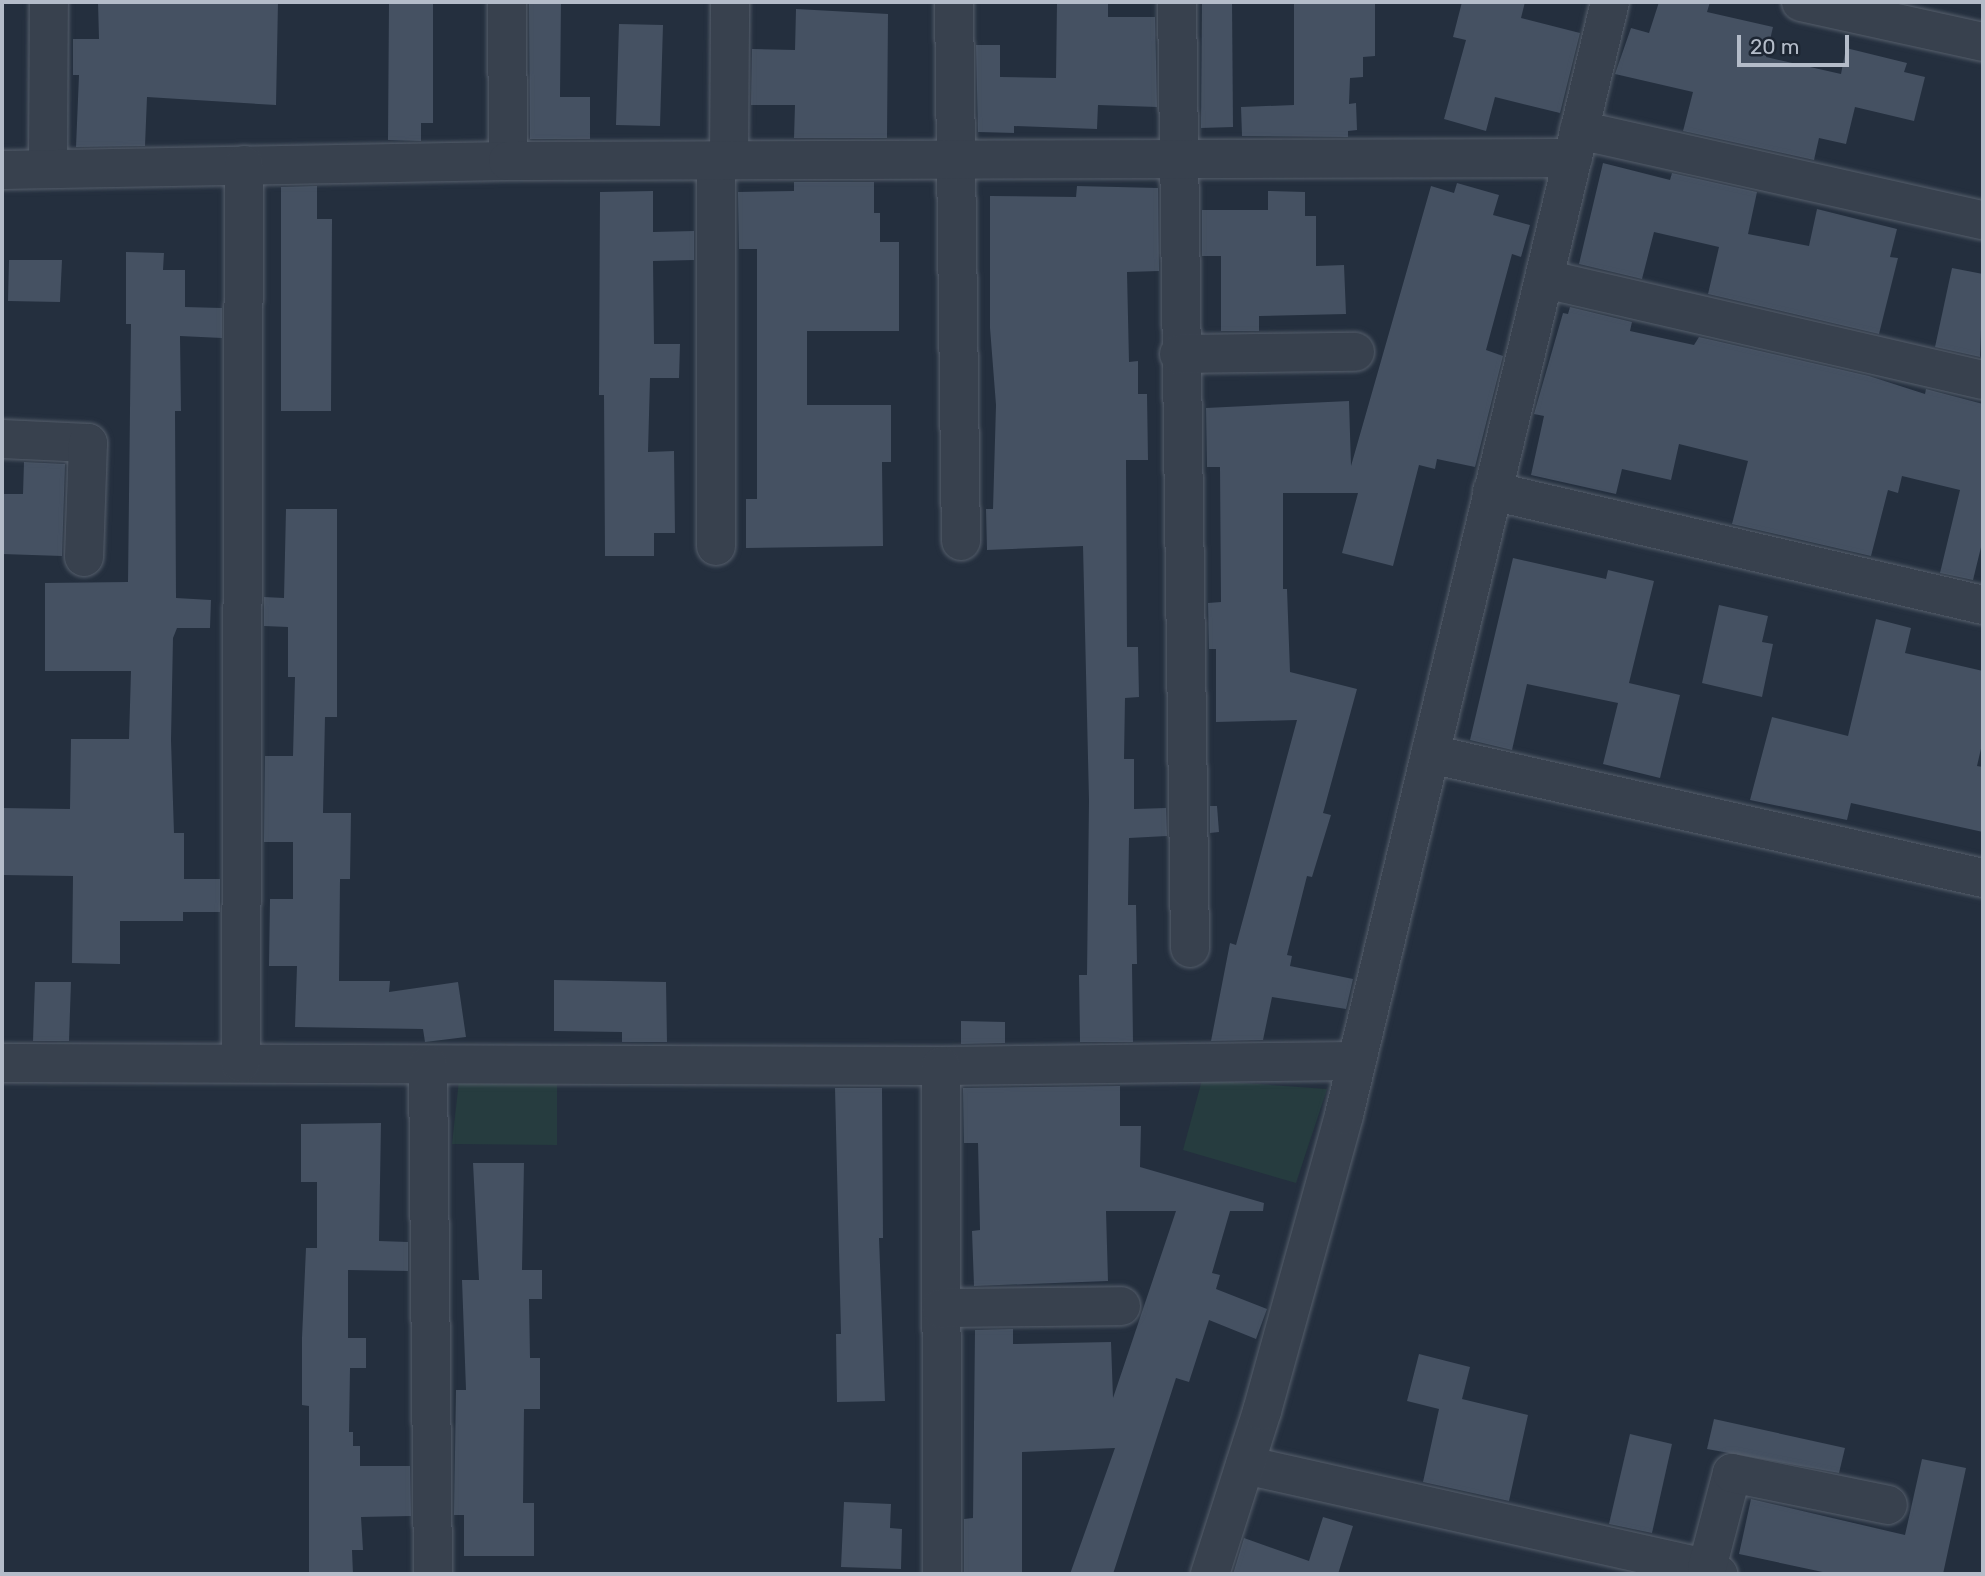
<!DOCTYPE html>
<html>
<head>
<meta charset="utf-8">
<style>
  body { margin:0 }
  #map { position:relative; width:1985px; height:1576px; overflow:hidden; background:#242f3e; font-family:Rubik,sans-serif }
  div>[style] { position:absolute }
  .green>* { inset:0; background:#263c3f }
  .building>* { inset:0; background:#455162 }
  .roads { filter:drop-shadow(0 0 2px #565f6c) drop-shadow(0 0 2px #565f6c) }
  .minor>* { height:38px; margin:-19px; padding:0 19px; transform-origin:19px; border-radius:19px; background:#38414e }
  span { translate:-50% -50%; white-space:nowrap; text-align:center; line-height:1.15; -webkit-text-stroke:5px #1d2633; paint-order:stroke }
  .frame { position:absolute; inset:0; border:4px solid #b4bcc9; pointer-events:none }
  .scale { position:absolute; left:1737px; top:35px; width:112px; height:32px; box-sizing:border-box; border:4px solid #b4bcc9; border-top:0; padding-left:9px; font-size:21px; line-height:24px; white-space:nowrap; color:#b4bcc9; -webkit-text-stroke:5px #1d2633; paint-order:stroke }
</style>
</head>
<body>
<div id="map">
  <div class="green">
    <i style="clip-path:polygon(459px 1080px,557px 1080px,557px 1145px,452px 1144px)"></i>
    <i style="clip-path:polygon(1202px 1080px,1327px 1089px,1296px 1183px,1183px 1150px)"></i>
  </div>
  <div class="building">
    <i style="clip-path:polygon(98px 2px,278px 2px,276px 105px,147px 97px,145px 146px,76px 147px,79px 75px,73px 75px,73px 39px,99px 39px)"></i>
    <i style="clip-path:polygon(389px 2px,433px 2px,433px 123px,421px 123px,421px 141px,388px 140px)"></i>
    <i style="clip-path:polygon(529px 2px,561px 2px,560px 97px,590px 97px,590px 139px,530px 139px)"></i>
    <i style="clip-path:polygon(1057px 2px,1108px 2px,1108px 17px,1155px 17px,1157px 107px,1098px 105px,1097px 129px,1014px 126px,1014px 133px,978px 132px,976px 45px,1000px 45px,1000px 77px,1056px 78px)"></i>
    <i style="clip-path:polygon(1202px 2px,1232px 2px,1233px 127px,1201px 128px)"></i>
    <i style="clip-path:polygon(1294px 2px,1375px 2px,1375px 56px,1363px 57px,1363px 77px,1350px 78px,1349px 104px,1356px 103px,1357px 130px,1348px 131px,1348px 137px,1242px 136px,1241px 107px,1294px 105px)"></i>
    <i style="clip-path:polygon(1462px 2px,1525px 2px,1521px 18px,1580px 33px,1560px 113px,1495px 97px,1486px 131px,1444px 119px,1466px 40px,1453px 37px)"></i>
    <i style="clip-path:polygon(1659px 2px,1710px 2px,1707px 12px,1773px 27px,1766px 57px,1841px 74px,1846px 48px,1907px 63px,1904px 72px,1925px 77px,1914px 121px,1855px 107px,1846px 144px,1819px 138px,1814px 160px,1683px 131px,1693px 92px,1615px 74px,1631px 28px,1649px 33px)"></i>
    <i style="clip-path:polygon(796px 9px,888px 14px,887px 138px,794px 138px,795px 105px,751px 105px,752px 49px,795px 50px)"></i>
    <i style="clip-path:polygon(619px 24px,663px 25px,660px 126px,616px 125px)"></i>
    <i style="clip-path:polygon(1603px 163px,1670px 180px,1672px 173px,1757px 192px,1748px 234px,1809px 246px,1817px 209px,1897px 229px,1890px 257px,1898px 258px,1879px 334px,1708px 294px,1719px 247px,1654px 232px,1642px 279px,1579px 264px)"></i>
    <i style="clip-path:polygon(794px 182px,874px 182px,874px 213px,880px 213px,880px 242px,899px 242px,899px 331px,807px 331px,807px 405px,891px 405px,891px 462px,882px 462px,883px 546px,746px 548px,746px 499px,757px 499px,757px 249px,739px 249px,738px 192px,794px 191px)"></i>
    <i style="clip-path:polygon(1457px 183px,1499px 195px,1493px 215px,1530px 225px,1521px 257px,1512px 254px,1486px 350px,1503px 356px,1475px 467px,1437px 459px,1435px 469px,1419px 465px,1393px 566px,1342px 553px,1358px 493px,1283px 493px,1283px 589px,1287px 589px,1290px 672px,1357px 689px,1323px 813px,1331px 815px,1312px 877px,1307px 876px,1287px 955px,1292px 956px,1290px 966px,1353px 979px,1346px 1009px,1272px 997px,1263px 1040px,1211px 1041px,1230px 943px,1236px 945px,1297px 720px,1216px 722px,1216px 649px,1209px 649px,1208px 603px,1221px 602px,1220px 467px,1207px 467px,1206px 408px,1349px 401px,1351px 466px,1431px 186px,1454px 193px)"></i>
    <i style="clip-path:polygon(317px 186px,317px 219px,332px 219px,331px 411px,281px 411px,281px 187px)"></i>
    <i style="clip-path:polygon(1077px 186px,1158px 188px,1159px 271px,1127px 272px,1129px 362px,1138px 361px,1138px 394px,1147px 394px,1148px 460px,1126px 460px,1127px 647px,1138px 647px,1139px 697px,1125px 698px,1124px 759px,1134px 759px,1134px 809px,1166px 808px,1167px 836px,1129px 838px,1128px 905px,1136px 905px,1137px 964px,1132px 964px,1133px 1042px,1080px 1042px,1079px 975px,1087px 975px,1089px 800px,1083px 546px,987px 550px,986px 509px,993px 509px,996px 405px,990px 328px,990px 196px,1076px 197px)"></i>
    <i style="clip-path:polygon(653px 191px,653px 232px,694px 231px,694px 260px,653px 261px,654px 344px,680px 344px,679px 378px,650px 378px,648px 452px,674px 451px,675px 533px,654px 533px,654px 556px,605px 556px,604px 395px,599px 395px,600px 192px)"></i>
    <i style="clip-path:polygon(1268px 191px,1305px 192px,1305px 216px,1316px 216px,1316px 266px,1344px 265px,1346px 314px,1259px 316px,1259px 331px,1221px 331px,1221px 256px,1202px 256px,1202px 210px,1268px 210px)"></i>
    <i style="clip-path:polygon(126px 252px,164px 253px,163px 270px,185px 270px,185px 307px,222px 308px,222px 338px,180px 336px,181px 411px,175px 411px,176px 598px,211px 600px,210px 628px,177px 628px,173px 638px,171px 740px,174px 833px,184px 833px,184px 879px,220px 879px,220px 912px,183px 912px,183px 921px,120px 921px,120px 964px,72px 963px,73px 876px,2px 875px,2px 808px,70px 809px,71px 739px,129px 739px,131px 671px,45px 671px,45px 583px,128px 582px,131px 324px,126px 324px)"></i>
    <i style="clip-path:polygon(9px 260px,62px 260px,60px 302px,8px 301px)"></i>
    <i style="clip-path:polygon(1952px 268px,1983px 274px,1980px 357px,1935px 347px)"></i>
    <i style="clip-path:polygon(1570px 307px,1632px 322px,1630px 331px,1694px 345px,1699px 337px,1869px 376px,1925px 394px,1926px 389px,1983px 404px,1983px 539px,1973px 580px,1940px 573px,1960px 490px,1902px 476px,1898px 493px,1888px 490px,1871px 556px,1732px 524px,1748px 461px,1679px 444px,1671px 480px,1622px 469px,1616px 494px,1531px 475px,1544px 416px,1534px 414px,1563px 313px,1568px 314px)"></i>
    <i style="clip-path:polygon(24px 462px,65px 464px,62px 556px,2px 554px,2px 494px,23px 494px)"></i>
    <i style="clip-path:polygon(286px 509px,337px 509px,337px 717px,325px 717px,323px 813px,351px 813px,350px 879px,340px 879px,339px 981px,390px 981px,389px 992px,458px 982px,466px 1037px,425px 1042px,423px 1029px,295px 1027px,297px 966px,269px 966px,270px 899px,293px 899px,293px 842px,264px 842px,265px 756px,293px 756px,295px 677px,288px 677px,288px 627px,264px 626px,264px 597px,284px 598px)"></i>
    <i style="clip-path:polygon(1513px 558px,1606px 579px,1608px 570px,1654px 581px,1629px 683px,1680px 695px,1660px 778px,1603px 764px,1618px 703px,1527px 684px,1512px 750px,1470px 740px)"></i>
    <i style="clip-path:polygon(1719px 605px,1768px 616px,1762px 642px,1773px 644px,1762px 697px,1702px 683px)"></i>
    <i style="clip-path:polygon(1876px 619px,1911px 628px,1905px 653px,1983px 671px,1983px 740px,1977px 766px,1983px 767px,1983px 832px,1851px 803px,1847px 820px,1750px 800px,1772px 717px,1848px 736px)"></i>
    <i style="clip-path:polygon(1210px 806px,1217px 806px,1219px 832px,1210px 833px)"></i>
    <i style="clip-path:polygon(554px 980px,666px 982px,667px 1042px,622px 1042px,622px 1032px,554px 1031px)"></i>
    <i style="clip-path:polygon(35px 982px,71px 982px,69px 1041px,33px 1041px)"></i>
    <i style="clip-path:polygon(961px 1021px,1005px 1022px,1005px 1043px,961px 1044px)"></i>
    <i style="clip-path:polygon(1120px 1086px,1120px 1126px,1141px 1126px,1140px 1167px,1264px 1203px,1263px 1211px,1230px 1211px,1212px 1273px,1220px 1275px,1216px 1289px,1267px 1309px,1256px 1339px,1209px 1320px,1189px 1382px,1176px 1378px,1113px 1574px,1070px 1574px,1115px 1448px,1022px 1452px,1022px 1572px,964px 1574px,964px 1519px,973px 1518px,975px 1330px,1013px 1329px,1013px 1344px,1111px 1342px,1113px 1398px,1176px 1211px,1106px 1211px,1108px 1281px,974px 1286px,972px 1231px,980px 1230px,978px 1143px,964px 1143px,963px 1088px)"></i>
    <i style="clip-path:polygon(835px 1088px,882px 1088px,883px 1238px,879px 1238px,885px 1401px,837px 1402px,836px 1334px,841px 1334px)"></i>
    <i style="clip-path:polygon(381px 1123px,379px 1241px,408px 1242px,408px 1271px,348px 1270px,348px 1338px,366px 1338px,366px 1368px,350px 1368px,349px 1432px,353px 1432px,353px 1446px,360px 1446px,360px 1466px,410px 1466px,411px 1516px,361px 1517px,363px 1550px,352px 1550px,353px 1574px,309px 1574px,309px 1406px,302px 1405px,302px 1338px,306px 1248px,317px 1248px,317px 1182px,301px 1182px,301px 1124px)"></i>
    <i style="clip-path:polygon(473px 1163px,524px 1163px,522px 1270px,542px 1270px,542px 1299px,529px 1299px,530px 1358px,540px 1358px,540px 1409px,524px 1409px,523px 1503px,534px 1503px,534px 1556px,464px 1556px,464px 1515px,454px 1515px,456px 1390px,466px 1390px,462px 1280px,479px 1280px)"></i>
    <i style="clip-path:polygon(1419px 1354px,1470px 1367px,1462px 1399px,1528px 1415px,1509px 1501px,1423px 1482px,1439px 1409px,1407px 1401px)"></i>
    <i style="clip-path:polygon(1714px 1419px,1845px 1448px,1839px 1473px,1707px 1449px)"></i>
    <i style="clip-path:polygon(1630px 1434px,1672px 1444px,1652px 1533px,1609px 1524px)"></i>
    <i style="clip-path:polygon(1922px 1459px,1966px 1468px,1943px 1574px,1832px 1574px,1739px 1554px,1751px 1499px,1905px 1535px)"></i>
    <i style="clip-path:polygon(844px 1502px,891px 1504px,890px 1528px,902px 1529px,901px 1569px,841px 1567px)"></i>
    <i style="clip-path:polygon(1323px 1517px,1353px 1526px,1338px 1574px,1233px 1574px,1244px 1538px,1309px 1561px)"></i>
  </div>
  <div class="roads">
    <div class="minor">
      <i style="left:507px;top:2px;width:159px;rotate:89.6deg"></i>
      <i style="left:954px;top:2px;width:539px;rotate:89.26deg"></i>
      <i style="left:1177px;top:2px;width:946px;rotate:89.21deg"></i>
      <i style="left:1801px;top:2px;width:186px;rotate:12.4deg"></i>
      <i style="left:1579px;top:130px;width:414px;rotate:12.6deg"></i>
      <i style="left:716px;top:161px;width:385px;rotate:90deg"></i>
      <i style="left:729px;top:161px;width:159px;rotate:-89.6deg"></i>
      <i style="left:48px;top:169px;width:167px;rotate:-89.7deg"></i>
      <i style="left:2px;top:170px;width:506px;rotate:-1.02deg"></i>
      <i style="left:508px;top:161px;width:1065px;rotate:-0.16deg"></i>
      <i style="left:1545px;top:279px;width:449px;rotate:13deg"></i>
      <i style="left:1179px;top:354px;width:176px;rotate:-0.7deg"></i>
      <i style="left:2px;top:439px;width:86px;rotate:2.7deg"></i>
      <i style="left:88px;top:443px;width:114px;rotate:92deg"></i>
      <i style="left:1492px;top:491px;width:504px;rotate:13.07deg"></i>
      <i style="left:1430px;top:754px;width:567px;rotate:12.64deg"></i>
      <i style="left:2px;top:1063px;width:939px;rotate:0.18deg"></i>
      <i style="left:941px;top:1066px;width:415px;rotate:-0.7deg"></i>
      <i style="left:241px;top:1063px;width:898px;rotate:-89.81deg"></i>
      <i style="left:428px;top:1065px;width:509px;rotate:89.44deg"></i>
      <i style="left:941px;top:1066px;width:508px;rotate:89.89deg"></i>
      <i style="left:941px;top:1308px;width:180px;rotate:-0.6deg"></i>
      <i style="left:1245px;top:1465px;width:473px;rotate:12.6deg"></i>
      <i style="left:1707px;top:1568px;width:13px;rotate:29deg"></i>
      <i style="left:1707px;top:1568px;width:98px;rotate:-75.3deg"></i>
      <i style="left:1732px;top:1473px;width:159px;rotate:11.6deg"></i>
      <i style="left:1210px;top:1574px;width:171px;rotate:-72.3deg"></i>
      <i style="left:1262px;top:1411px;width:307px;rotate:-74.5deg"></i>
      <i style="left:1344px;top:1115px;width:1144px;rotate:-76.56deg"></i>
    </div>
  </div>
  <div class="frame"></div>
  <div class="scale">20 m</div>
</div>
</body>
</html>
